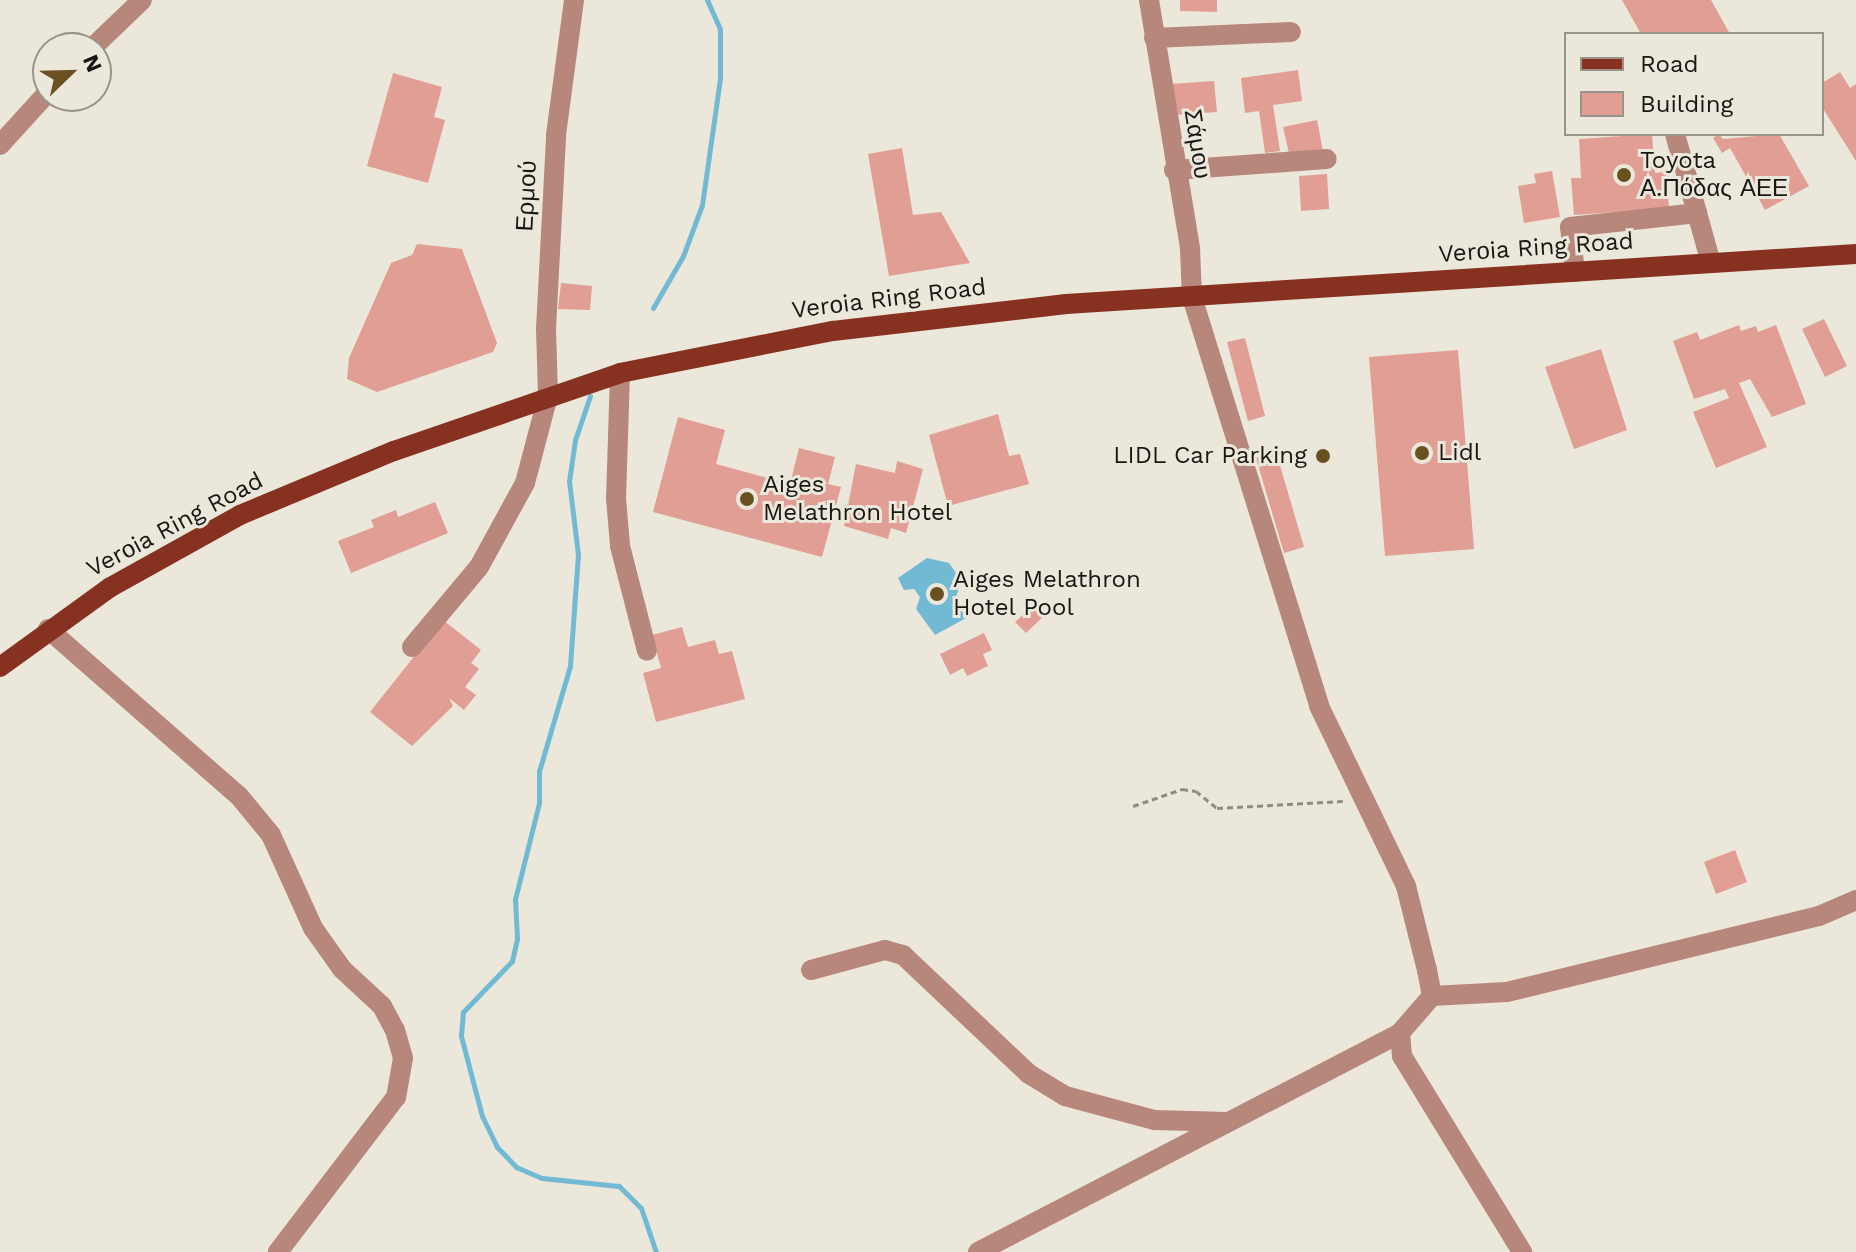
<!DOCTYPE html>
<html>
<head>
<meta charset="utf-8">
<style>
  body { margin:0 }
  #map { position:relative; width:1856px; height:1252px; overflow:hidden; background:#ece7db; font-family:"Work Sans",sans-serif }
  div>[style] { position:absolute }
  .water>* { inset:0; background:#72bad4 }
  .stream>* { height:5px; margin:-2.5px; padding:0 2.5px; transform-origin:2.5px; border-radius:2.5px; background:#72bad4 }
  .building>* { inset:0; background:#e09e94 }
  .path>* { height:3px; margin-top:-1.5px; transform-origin:0; background:repeating-linear-gradient(90deg,#8f8c83 0 6px,transparent 0 10px) }
  .minor>* { height:20px; margin:-10px; padding:0 10px; transform-origin:10px; border-radius:10px; background:#b8877b }
  .major>* { height:20px; margin:-10px; padding:0 10px; transform-origin:10px; border-radius:10px; background:#873220 }
  .dots>* { width:22px; height:22px; translate:-50% -50%; box-sizing:border-box; border:4px solid #ece7db; border-radius:50% }
  span { translate:-50% -50%; white-space:nowrap; text-align:center; line-height:1.15; -webkit-text-stroke:6px #ece7db; paint-order:stroke }
  .street-label { font-size:24px; color:#191713 }
  .poi-label { font-size:24px; color:#191713 }
  .left { translate:0 -50%; text-align:left }
  .right { translate:-100% -50%; text-align:right }
  .legend { position:absolute; left:1564px; top:32px; width:260px; height:104px; box-sizing:border-box; background:#ece7db; border:2px solid #98948b; margin:0; padding:10px 14px; list-style:none; font-size:24px; color:#191713 }
  .legend li { display:flex; align-items:center; gap:16px; height:40px }
  .legend b { width:40px; border:2px solid #98948b }
  .north { position:absolute; left:32px; top:32px; width:80px; height:80px; box-sizing:border-box; background:#ece7db; border:2px solid #98948b; border-radius:50%; rotate:67deg; font-size:22px; font-weight:700; line-height:32px; text-align:center; color:#191713 }
  .north::after { content:''; display:block; margin:auto; width:28px; height:36px; background:#6a5122; clip-path:polygon(50% 0,100% 100%,50% 72%,0 100%) }
</style>
</head>
<body>
<div id="map">
  <div class="water">
    <i style="clip-path:polygon(927px 558px,949px 563px,961px 580px,955px 601px,966px 618px,935px 635px,916px 609px,920px 597px,914px 589px,904px 590px,898px 578px)"></i>
  </div>
  <div class="stream">
    <i style="left:653px;top:308px;width:60px;rotate:-60deg"></i>
    <i style="left:683px;top:256px;width:54px;rotate:-69.6deg"></i>
    <i style="left:702px;top:205px;width:127px;rotate:-81.9deg"></i>
    <i style="left:720px;top:79px;width:50px;rotate:-90deg"></i>
    <i style="left:720px;top:29px;width:32px;rotate:-114deg"></i>
    <i style="left:590px;top:396px;width:46px;rotate:108.8deg"></i>
    <i style="left:575px;top:440px;width:41px;rotate:98.3deg"></i>
    <i style="left:569px;top:481px;width:74px;rotate:83deg"></i>
    <i style="left:578px;top:554px;width:112px;rotate:94.1deg"></i>
    <i style="left:570px;top:666px;width:109px;rotate:106.4deg"></i>
    <i style="left:539px;top:771px;width:32px;rotate:90deg"></i>
    <i style="left:539px;top:803px;width:99px;rotate:104deg"></i>
    <i style="left:515px;top:899px;width:40px;rotate:87.1deg"></i>
    <i style="left:517px;top:939px;width:23px;rotate:103deg"></i>
    <i style="left:512px;top:961px;width:71px;rotate:133.9deg"></i>
    <i style="left:463px;top:1012px;width:24px;rotate:95deg"></i>
    <i style="left:461px;top:1036px;width:83px;rotate:75.3deg"></i>
    <i style="left:482px;top:1116px;width:34px;rotate:64deg"></i>
    <i style="left:497px;top:1147px;width:28px;rotate:46deg"></i>
    <i style="left:516px;top:1167px;width:28px;rotate:23deg"></i>
    <i style="left:542px;top:1178px;width:77px;rotate:5.9deg"></i>
    <i style="left:619px;top:1186px;width:31px;rotate:45deg"></i>
    <i style="left:641px;top:1208px;width:46px;rotate:71.2deg"></i>
  </div>
  <div class="building">
    <i style="clip-path:polygon(1180px 0,1217px 0,1217px 12px,1180px 11px)"></i>
    <i style="clip-path:polygon(1622px 0,1711px 0,1730px 34px,1641px 34px)"></i>
    <i style="clip-path:polygon(1298px 70px,1302px 101px,1273px 105px,1280px 151px,1265px 153px,1259px 111px,1245px 113px,1241px 78px)"></i>
    <i style="clip-path:polygon(1840px 72px,1850px 88px,1856px 84px,1856px 161px,1822px 107px,1822px 83px)"></i>
    <i style="clip-path:polygon(393px 73px,442px 87px,434px 117px,445px 120px,428px 183px,367px 166px)"></i>
    <i style="clip-path:polygon(1214px 81px,1217px 112px,1173px 115px,1170px 84px)"></i>
    <i style="clip-path:polygon(1317px 120px,1323px 151px,1290px 158px,1283px 127px)"></i>
    <i style="clip-path:polygon(1652px 134px,1655px 173px,1666px 172px,1669px 208px,1574px 215px,1571px 178px,1581px 178px,1579px 139px)"></i>
    <i style="clip-path:polygon(1719px 134px,1723px 139px,1779px 134px,1809px 186px,1765px 210px,1730px 148px,1722px 153px,1713px 138px)"></i>
    <i style="clip-path:polygon(902px 148px,913px 215px,941px 212px,970px 263px,889px 276px,868px 154px)"></i>
    <i style="clip-path:polygon(1552px 171px,1560px 217px,1524px 223px,1518px 186px,1536px 183px,1534px 174px)"></i>
    <i style="clip-path:polygon(1327px 174px,1329px 209px,1301px 211px,1299px 176px)"></i>
    <i style="clip-path:polygon(417px 244px,462px 249px,497px 343px,493px 352px,377px 392px,347px 379px,349px 358px,391px 263px,412px 255px)"></i>
    <i style="clip-path:polygon(561px 283px,592px 286px,590px 310px,558px 309px)"></i>
    <i style="clip-path:polygon(1824px 319px,1847px 366px,1825px 377px,1802px 329px)"></i>
    <i style="clip-path:polygon(1739px 325px,1741px 331px,1756px 326px,1758px 332px,1776px 325px,1806px 404px,1772px 417px,1750px 379px,1739px 383px,1767px 447px,1716px 468px,1693px 412px,1729px 398px,1725px 389px,1734px 386px,1694px 399px,1673px 341px,1697px 332px,1700px 340px)"></i>
    <i style="clip-path:polygon(1245px 338px,1265px 416px,1248px 421px,1227px 342px)"></i>
    <i style="clip-path:polygon(1601px 349px,1627px 430px,1574px 449px,1545px 367px)"></i>
    <i style="clip-path:polygon(1458px 350px,1474px 549px,1385px 556px,1369px 357px)"></i>
    <i style="clip-path:polygon(998px 414px,1009px 456px,1020px 454px,1029px 484px,948px 506px,929px 435px)"></i>
    <i style="clip-path:polygon(678px 417px,725px 430px,716px 464px,790px 484px,799px 448px,835px 457px,828px 484px,841px 487px,822px 557px,653px 512px)"></i>
    <i style="clip-path:polygon(1276px 452px,1304px 547px,1284px 553px,1256px 458px)"></i>
    <i style="clip-path:polygon(897px 461px,923px 469px,906px 533px,891px 528px,888px 539px,844px 526px,856px 464px,895px 473px)"></i>
    <i style="clip-path:polygon(435px 502px,448px 533px,351px 573px,338px 541px,374px 527px,371px 520px,396px 510px,398px 517px)"></i>
    <i style="clip-path:polygon(1033px 606px,1043px 617px,1026px 633px,1015px 622px)"></i>
    <i style="clip-path:polygon(443px 620px,481px 650px,471px 663px,479px 669px,465px 687px,476px 695px,464px 710px,449px 698px,453px 706px,412px 746px,370px 712px)"></i>
    <i style="clip-path:polygon(682px 627px,688px 647px,715px 640px,719px 654px,732px 651px,745px 699px,656px 722px,643px 673px,661px 668px,652px 635px)"></i>
    <i style="clip-path:polygon(984px 633px,992px 650px,983px 654px,988px 666px,967px 676px,963px 668px,950px 675px,940px 654px)"></i>
    <i style="clip-path:polygon(1735px 850px,1747px 882px,1716px 894px,1704px 862px)"></i>
  </div>
  <div class="path">
    <i style="left:1133px;top:806px;width:52px;rotate:-19.1deg"></i>
    <i style="left:1182px;top:789px;width:14px;rotate:8deg"></i>
    <i style="left:1196px;top:791px;width:27px;rotate:39deg"></i>
    <i style="left:1217px;top:808px;width:126px;rotate:-3.2deg"></i>
  </div>
  <div class="minor">
    <i style="left:1149px;top:0;width:252px;rotate:80.6deg"></i>
    <i style="left:1190px;top:249px;width:48px;rotate:87.6deg"></i>
    <i style="left:1192px;top:297px;width:428px;rotate:72.7deg"></i>
    <i style="left:1319px;top:706px;width:200px;rotate:64.2deg"></i>
    <i style="left:1406px;top:886px;width:87px;rotate:76deg"></i>
    <i style="left:1427px;top:970px;width:26px;rotate:79deg"></i>
    <i style="left:1432px;top:996px;width:49px;rotate:130.9deg"></i>
    <i style="left:1400px;top:1033px;width:23px;rotate:85deg"></i>
    <i style="left:1402px;top:1056px;width:230px;rotate:58.5deg"></i>
    <i style="left:1154px;top:38px;width:137px;rotate:-2.5deg"></i>
    <i style="left:92px;top:48px;width:69px;rotate:-43.8deg"></i>
    <i style="left:1675px;top:134px;width:82px;rotate:74.4deg"></i>
    <i style="left:0;top:145px;width:72px;rotate:-47.8deg"></i>
    <i style="left:1174px;top:170px;width:153px;rotate:-4.1deg"></i>
    <i style="left:1575px;top:272px;width:45px;rotate:-96.3deg"></i>
    <i style="left:1570px;top:227px;width:128px;rotate:-6.3deg"></i>
    <i style="left:1697px;top:213px;width:52px;rotate:74.4deg"></i>
    <i style="left:620px;top:373px;width:125px;rotate:91.8deg"></i>
    <i style="left:616px;top:498px;width:48px;rotate:85.2deg"></i>
    <i style="left:620px;top:546px;width:108px;rotate:75.6deg"></i>
    <i style="left:48px;top:629px;width:254px;rotate:41.2deg"></i>
    <i style="left:239px;top:796px;width:50px;rotate:50.6deg"></i>
    <i style="left:271px;top:835px;width:102px;rotate:65.7deg"></i>
    <i style="left:313px;top:928px;width:50px;rotate:54.7deg"></i>
    <i style="left:342px;top:969px;width:54px;rotate:42.8deg"></i>
    <i style="left:382px;top:1006px;width:27px;rotate:62deg"></i>
    <i style="left:395px;top:1030px;width:29px;rotate:74deg"></i>
    <i style="left:403px;top:1058px;width:40px;rotate:100deg"></i>
    <i style="left:396px;top:1097px;width:195px;rotate:127.3deg"></i>
    <i style="left:412px;top:647px;width:104px;rotate:-50.1deg"></i>
    <i style="left:479px;top:567px;width:96px;rotate:-61.3deg"></i>
    <i style="left:525px;top:483px;width:90px;rotate:-75.2deg"></i>
    <i style="left:548px;top:396px;width:67px;rotate:-91.7deg"></i>
    <i style="left:546px;top:329px;width:194px;rotate:-87deg"></i>
    <i style="left:556px;top:135px;width:136px;rotate:-82.4deg"></i>
    <i style="left:811px;top:970px;width:77px;rotate:-15.1deg"></i>
    <i style="left:885px;top:950px;width:19px;rotate:16deg"></i>
    <i style="left:903px;top:955px;width:173px;rotate:43.4deg"></i>
    <i style="left:1029px;top:1074px;width:42px;rotate:31.4deg"></i>
    <i style="left:1065px;top:1096px;width:92px;rotate:15.1deg"></i>
    <i style="left:1154px;top:1120px;width:73px;rotate:1.6deg"></i>
    <i style="left:1432px;top:996px;width:75px;rotate:-3.1deg"></i>
    <i style="left:1507px;top:992px;width:321px;rotate:-13.7deg"></i>
    <i style="left:1819px;top:916px;width:40px;rotate:-23.4deg"></i>
    <i style="left:978px;top:1252px;width:475px;rotate:-27.4deg"></i>
  </div>
  <div class="major">
    <i style="left:0;top:667px;width:135px;rotate:-35.9deg"></i>
    <i style="left:109px;top:588px;width:150px;rotate:-29.1deg"></i>
    <i style="left:240px;top:515px;width:167px;rotate:-22.6deg"></i>
    <i style="left:394px;top:451px;width:239px;rotate:-19deg"></i>
    <i style="left:620px;top:373px;width:217px;rotate:-11.2deg"></i>
    <i style="left:833px;top:331px;width:235px;rotate:-6.6deg"></i>
    <i style="left:1066px;top:304px;width:792px;rotate:-3.62deg"></i>
  </div>
  <div class="dots">
    <i style="left:1624px;top:175px;background:#6a5122"></i>
    <i style="left:1422px;top:453px;background:#6a5122"></i>
    <i style="left:1323px;top:456px;background:#6a5122"></i>
    <i style="left:747px;top:499px;background:#6a5122"></i>
    <i style="left:937px;top:594px;background:#6a5122"></i>
  </div>
  <div class="street-label">
    <span style="left:1197px;top:144px;rotate:81deg">Σάμου</span>
    <span style="left:527px;top:196px;rotate:-87deg">Ερμού</span>
    <span style="left:1536px;top:248px;rotate:-4deg">Verοia Ring Road</span>
    <span style="left:889px;top:299px;rotate:-7deg">Verοia Ring Road</span>
    <span style="left:175px;top:525px;rotate:-28deg">Verοia Ring Road</span>
  </div>
  <div class="poi-label">
    <span class="left" style="left:1640px;top:175px">Toyota<br>Α.Πόδας ΑΕΕ</span>
    <span class="left" style="left:1438px;top:453px">Lidl</span>
    <span class="right" style="left:1307px;top:456px">LIDL Car Parking</span>
    <span class="left" style="left:763px;top:499px">Aiges<br>Melathron Hotel</span>
    <span class="left" style="left:953px;top:594px">Aiges Melathron<br>Hotel Pool</span>
  </div>
  <ul class="legend">
  <li><b style="height:10px;background:#873220"></b>Road</li>
  <li><b style="height:22px;background:#e09e94"></b>Building</li>
  </ul>
  <div class="north">N</div>
</div>
</body>
</html>
